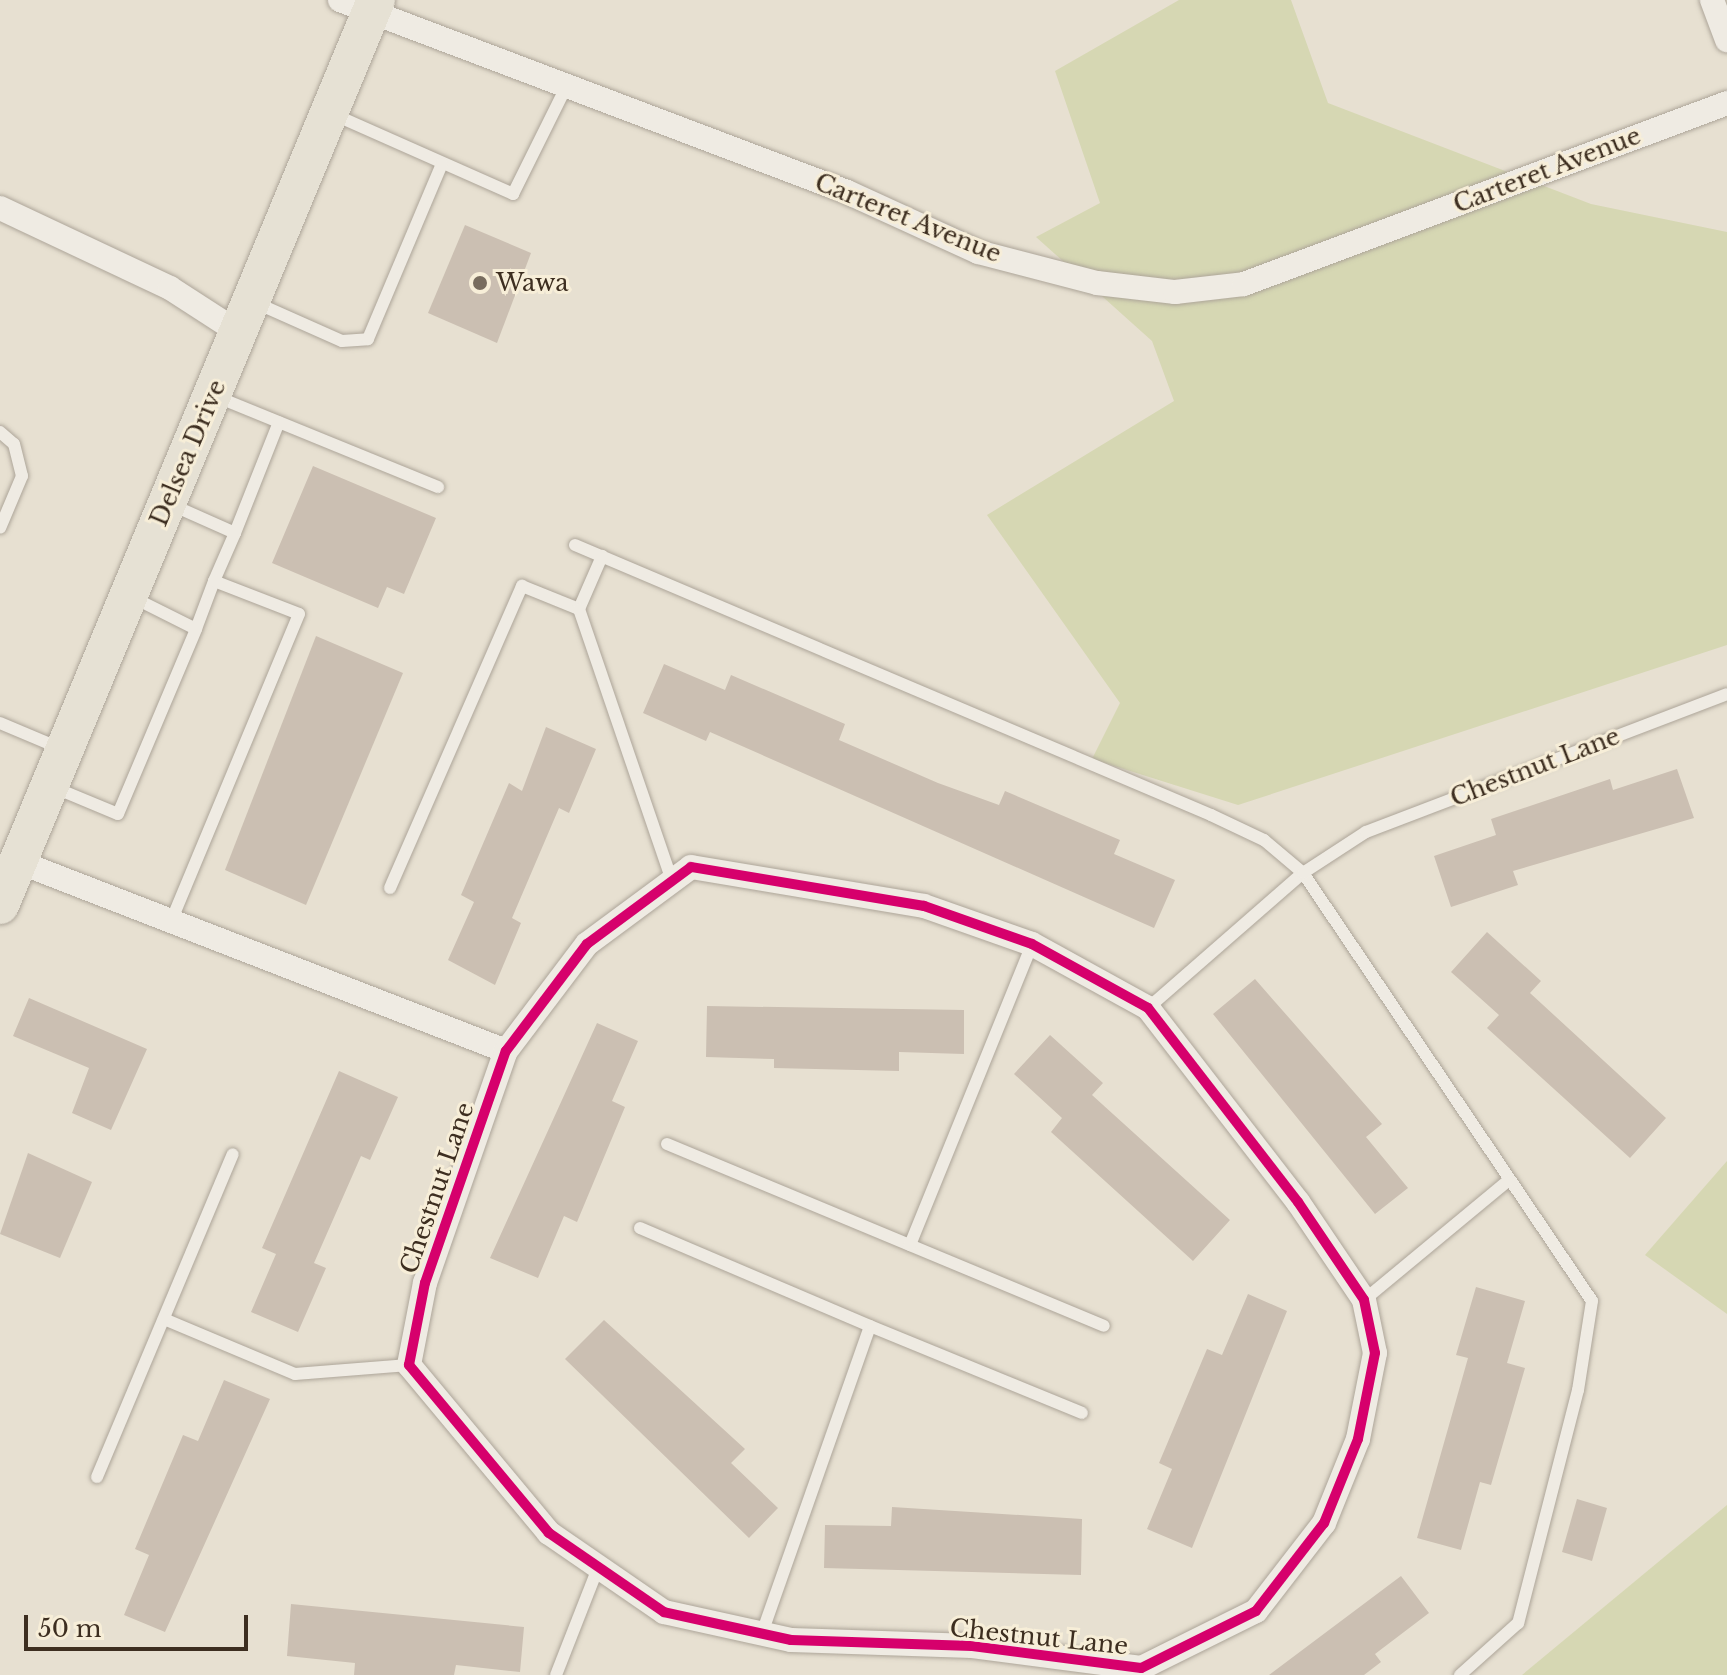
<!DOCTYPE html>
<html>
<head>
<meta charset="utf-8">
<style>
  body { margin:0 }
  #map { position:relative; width:1727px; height:1675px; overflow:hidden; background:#e7e0d1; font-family:"Libre Baskerville",serif }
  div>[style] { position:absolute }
  .green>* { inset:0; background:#d6d7b3 }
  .building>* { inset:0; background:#cbbfb2 }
  .roads { filter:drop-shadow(0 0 2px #ada599) drop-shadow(0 0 2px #ada599) }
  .service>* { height:12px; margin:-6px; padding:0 6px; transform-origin:6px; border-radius:6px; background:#efebe3 }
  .minor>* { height:24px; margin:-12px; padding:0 12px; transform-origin:12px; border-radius:12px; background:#efebe3 }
  .primary>* { height:38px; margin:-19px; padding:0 19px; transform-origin:19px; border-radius:19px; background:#e6e1d4 }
  .cycleway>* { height:10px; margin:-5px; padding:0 5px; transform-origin:5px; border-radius:5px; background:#d6006c }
  .dots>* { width:22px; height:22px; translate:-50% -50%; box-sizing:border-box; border:4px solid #f7eed8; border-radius:50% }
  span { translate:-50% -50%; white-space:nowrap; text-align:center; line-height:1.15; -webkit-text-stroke:6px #f7eed8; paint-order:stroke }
  .street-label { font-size:24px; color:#3d2e20 }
  .poi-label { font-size:24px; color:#3d2e20 }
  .left { translate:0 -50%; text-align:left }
  .scale { position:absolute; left:24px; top:1615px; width:224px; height:36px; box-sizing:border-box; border:4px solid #3d2e20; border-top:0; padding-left:10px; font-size:24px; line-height:28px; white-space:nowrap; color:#3d2e20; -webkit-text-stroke:6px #f7eed8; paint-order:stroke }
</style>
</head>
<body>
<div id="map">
  <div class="green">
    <i style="clip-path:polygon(1179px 0,1291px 0,1328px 103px,1591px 204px,1727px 232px,1727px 645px,1238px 805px,1092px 759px,1120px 703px,987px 515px,1174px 401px,1152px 341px,1036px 237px,1100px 203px,1055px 71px)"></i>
    <i style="clip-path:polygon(1727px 1161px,1727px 1314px,1645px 1255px)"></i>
    <i style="clip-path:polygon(1727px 1505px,1727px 1675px,1522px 1675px)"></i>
  </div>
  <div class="building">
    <i style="clip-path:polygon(465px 225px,531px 253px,497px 343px,428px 313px)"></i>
    <i style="clip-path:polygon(313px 466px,436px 518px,404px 594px,387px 587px,378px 608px,272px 563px)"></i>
    <i style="clip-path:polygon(316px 636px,403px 673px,306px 905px,225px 870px)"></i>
    <i style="clip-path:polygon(664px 664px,725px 690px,731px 675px,845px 724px,839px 740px,938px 783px,999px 805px,1005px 791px,1120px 840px,1114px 854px,1175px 880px,1154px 928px,710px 732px,706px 741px,643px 713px)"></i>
    <i style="clip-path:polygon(546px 727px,596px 749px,569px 813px,559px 808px,512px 918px,521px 923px,495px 985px,448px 960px,474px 902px,461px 895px,509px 783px,522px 791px)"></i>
    <i style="clip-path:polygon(1677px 769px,1694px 818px,1513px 871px,1518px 885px,1451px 907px,1434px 856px,1496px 835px,1491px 819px,1610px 779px,1613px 790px)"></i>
    <i style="clip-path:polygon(1487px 932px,1541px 981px,1530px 993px,1666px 1118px,1630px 1158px,1487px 1028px,1499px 1015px,1451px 972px)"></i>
    <i style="clip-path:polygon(1255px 979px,1382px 1124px,1366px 1137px,1408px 1188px,1375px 1214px,1213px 1014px)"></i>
    <i style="clip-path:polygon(29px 998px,147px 1049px,111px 1130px,72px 1113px,89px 1068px,13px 1036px)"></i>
    <i style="clip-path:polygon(707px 1006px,964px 1010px,964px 1054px,899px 1052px,899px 1071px,774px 1068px,774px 1059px,706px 1057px)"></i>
    <i style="clip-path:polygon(597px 1023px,638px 1041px,612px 1101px,625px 1107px,577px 1222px,564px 1216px,538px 1278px,490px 1258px)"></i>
    <i style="clip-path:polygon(1050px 1035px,1103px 1083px,1092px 1095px,1230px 1220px,1193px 1261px,1051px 1132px,1062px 1118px,1014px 1074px)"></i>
    <i style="clip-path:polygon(339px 1071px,398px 1097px,370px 1160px,361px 1156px,314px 1263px,326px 1268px,298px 1332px,251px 1312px,276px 1254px,262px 1248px)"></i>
    <i style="clip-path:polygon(28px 1153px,92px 1182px,60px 1258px,0 1234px)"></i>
    <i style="clip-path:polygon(1476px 1287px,1525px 1301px,1507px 1363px,1525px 1368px,1491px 1485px,1480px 1482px,1461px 1550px,1417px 1538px,1468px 1358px,1456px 1355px)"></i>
    <i style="clip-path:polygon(1248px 1294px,1287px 1311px,1192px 1548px,1147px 1529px,1172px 1469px,1159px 1463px,1207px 1349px,1222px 1355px)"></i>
    <i style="clip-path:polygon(604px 1320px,745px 1449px,731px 1463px,778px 1508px,749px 1538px,565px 1359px)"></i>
    <i style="clip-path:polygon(224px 1380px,270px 1399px,165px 1632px,124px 1615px,149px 1555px,135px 1549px,183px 1435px,198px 1441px)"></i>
    <i style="clip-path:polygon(1577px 1499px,1607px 1508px,1592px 1561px,1562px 1552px)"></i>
    <i style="clip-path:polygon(892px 1507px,1082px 1519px,1081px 1575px,824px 1568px,825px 1525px,891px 1526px)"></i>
    <i style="clip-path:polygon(1401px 1576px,1429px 1613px,1375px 1654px,1381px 1662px,1364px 1675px,1269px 1675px)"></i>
    <i style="clip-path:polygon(291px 1604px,524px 1627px,520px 1672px,456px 1665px,454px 1675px,354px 1675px,355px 1663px,287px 1656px)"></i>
  </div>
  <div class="roads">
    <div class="service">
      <i style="left:335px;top:115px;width:195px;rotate:23.9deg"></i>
      <i style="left:513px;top:194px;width:122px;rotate:-63.6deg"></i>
      <i style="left:254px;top:302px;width:96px;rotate:23.9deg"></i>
      <i style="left:342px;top:341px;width:26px;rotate:-4deg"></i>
      <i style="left:368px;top:339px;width:190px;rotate:-67.1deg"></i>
      <i style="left:215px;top:396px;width:241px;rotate:22.2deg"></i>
      <i style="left:0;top:432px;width:18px;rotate:41deg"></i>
      <i style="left:14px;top:444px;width:33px;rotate:76deg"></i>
      <i style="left:22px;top:476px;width:56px;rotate:112.9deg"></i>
      <i style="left:172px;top:505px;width:69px;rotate:24deg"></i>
      <i style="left:235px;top:533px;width:52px;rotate:113.6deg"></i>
      <i style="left:235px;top:533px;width:119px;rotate:-68.4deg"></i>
      <i style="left:575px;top:545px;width:691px;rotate:23deg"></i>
      <i style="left:1211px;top:815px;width:59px;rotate:25.3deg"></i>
      <i style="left:1264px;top:840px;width:51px;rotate:40.2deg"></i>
      <i style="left:1303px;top:873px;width:516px;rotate:55.97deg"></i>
      <i style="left:1592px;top:1301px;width:90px;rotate:98.9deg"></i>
      <i style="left:1578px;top:1390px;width:241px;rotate:104.4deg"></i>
      <i style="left:1518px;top:1623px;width:78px;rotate:138.1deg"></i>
      <i style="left:134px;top:598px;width:69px;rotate:26.6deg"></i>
      <i style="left:196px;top:629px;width:51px;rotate:-69.4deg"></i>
      <i style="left:214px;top:581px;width:91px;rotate:21.2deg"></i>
      <i style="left:299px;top:614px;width:333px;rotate:112.6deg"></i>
      <i style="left:579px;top:609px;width:58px;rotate:-66.5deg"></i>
      <i style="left:0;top:723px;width:67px;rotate:22.8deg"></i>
      <i style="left:53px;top:787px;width:70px;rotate:22.6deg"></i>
      <i style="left:118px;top:814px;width:201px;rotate:-67.1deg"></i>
      <i style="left:390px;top:888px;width:330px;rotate:-66.4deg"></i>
      <i style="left:522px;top:586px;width:61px;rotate:22deg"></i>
      <i style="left:579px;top:609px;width:287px;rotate:71.1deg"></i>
      <i style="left:1148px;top:1008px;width:206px;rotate:-41.1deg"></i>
      <i style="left:1303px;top:873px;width:75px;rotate:-33.1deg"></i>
      <i style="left:1366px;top:832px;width:386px;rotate:-20.9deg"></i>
      <i style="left:667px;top:1144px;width:473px;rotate:22.6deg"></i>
      <i style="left:640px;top:1228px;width:250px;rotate:23.1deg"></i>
      <i style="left:910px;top:1245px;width:325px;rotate:-67.9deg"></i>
      <i style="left:1364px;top:1300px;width:187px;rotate:-39.6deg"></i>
      <i style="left:164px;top:1319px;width:142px;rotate:22.8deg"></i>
      <i style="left:295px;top:1374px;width:114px;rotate:-4.5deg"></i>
      <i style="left:97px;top:1477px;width:350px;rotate:-67.2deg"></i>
      <i style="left:762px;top:1633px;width:325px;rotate:-70.6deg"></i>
      <i style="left:870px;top:1326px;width:229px;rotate:22.3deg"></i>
      <i style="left:556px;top:1675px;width:115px;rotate:-68.6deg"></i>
    </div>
    <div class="minor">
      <i style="left:340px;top:0;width:542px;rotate:20.74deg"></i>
      <i style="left:847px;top:192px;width:144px;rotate:24.6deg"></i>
      <i style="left:978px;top:252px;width:123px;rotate:14.6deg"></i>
      <i style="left:1097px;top:283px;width:79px;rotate:6.6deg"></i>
      <i style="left:1175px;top:292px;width:69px;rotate:-6.6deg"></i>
      <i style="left:1244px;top:284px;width:516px;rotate:-20.54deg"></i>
      <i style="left:1712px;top:0;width:43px;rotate:69.4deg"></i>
      <i style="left:0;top:208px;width:188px;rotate:25.2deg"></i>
      <i style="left:170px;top:288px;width:81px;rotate:32.9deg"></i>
      <i style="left:19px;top:862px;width:522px;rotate:21.21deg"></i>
      <i style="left:691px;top:867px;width:236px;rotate:9.5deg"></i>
      <i style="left:924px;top:906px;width:114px;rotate:19.4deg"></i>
      <i style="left:1032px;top:944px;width:132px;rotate:28.9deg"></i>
      <i style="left:1148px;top:1008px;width:245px;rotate:52.3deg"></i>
      <i style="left:1298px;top:1202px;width:118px;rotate:56deg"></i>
      <i style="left:1364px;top:1300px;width:54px;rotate:78.3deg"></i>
      <i style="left:1375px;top:1353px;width:88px;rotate:101.2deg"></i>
      <i style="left:1358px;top:1439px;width:91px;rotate:112deg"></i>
      <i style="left:1324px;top:1523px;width:111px;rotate:127.7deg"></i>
      <i style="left:1256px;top:1611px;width:128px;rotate:153.6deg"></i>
      <i style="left:1141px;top:1668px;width:170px;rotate:-172.6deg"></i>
      <i style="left:972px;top:1646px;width:181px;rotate:-178.1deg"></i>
      <i style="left:791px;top:1640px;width:130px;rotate:-167.6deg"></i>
      <i style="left:664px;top:1612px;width:140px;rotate:-145.5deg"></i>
      <i style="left:549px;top:1533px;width:219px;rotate:-129.8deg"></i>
      <i style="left:409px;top:1365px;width:84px;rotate:-79deg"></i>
      <i style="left:425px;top:1283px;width:246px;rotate:-70.8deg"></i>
      <i style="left:506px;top:1051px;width:134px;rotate:-52.9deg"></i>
      <i style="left:587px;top:944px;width:129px;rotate:-36.5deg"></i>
    </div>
    <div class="primary">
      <i style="left:0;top:905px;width:980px;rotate:-67.44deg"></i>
    </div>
  </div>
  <div class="cycleway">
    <i style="left:691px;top:867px;width:236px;rotate:9.5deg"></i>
    <i style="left:924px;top:906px;width:114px;rotate:19.4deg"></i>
    <i style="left:1032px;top:944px;width:132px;rotate:28.9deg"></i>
    <i style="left:1148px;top:1008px;width:245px;rotate:52.3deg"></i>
    <i style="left:1298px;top:1202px;width:118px;rotate:56deg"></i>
    <i style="left:1364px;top:1300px;width:54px;rotate:78.3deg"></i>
    <i style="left:1375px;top:1353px;width:88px;rotate:101.2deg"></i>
    <i style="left:1358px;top:1439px;width:91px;rotate:112deg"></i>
    <i style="left:1324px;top:1523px;width:111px;rotate:127.7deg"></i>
    <i style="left:1256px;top:1611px;width:128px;rotate:153.6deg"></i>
    <i style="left:1141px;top:1668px;width:170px;rotate:-172.6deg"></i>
    <i style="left:972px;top:1646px;width:181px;rotate:-178.1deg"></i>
    <i style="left:791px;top:1640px;width:130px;rotate:-167.6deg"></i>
    <i style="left:664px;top:1612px;width:140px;rotate:-145.5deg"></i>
    <i style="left:549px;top:1533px;width:219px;rotate:-129.8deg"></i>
    <i style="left:409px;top:1365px;width:84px;rotate:-79deg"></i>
    <i style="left:425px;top:1283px;width:246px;rotate:-70.8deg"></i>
    <i style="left:506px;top:1051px;width:134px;rotate:-52.9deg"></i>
    <i style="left:587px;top:944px;width:129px;rotate:-36.5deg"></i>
  </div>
  <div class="dots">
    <i style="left:480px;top:283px;background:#786c5e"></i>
  </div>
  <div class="street-label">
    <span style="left:1547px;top:170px;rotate:-21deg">Carteret Avenue</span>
    <span style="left:908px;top:218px;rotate:22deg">Carteret Avenue</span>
    <span style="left:188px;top:453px;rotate:-67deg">Delsea Drive</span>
    <span style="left:1535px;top:767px;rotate:-21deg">Chestnut Lane</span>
    <span style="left:437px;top:1188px;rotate:-71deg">Chestnut Lane</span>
    <span style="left:1039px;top:1637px;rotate:6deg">Chestnut Lane</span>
  </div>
  <div class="poi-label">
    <span class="left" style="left:496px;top:283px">Wawa</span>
  </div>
  <div class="scale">50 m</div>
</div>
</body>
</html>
